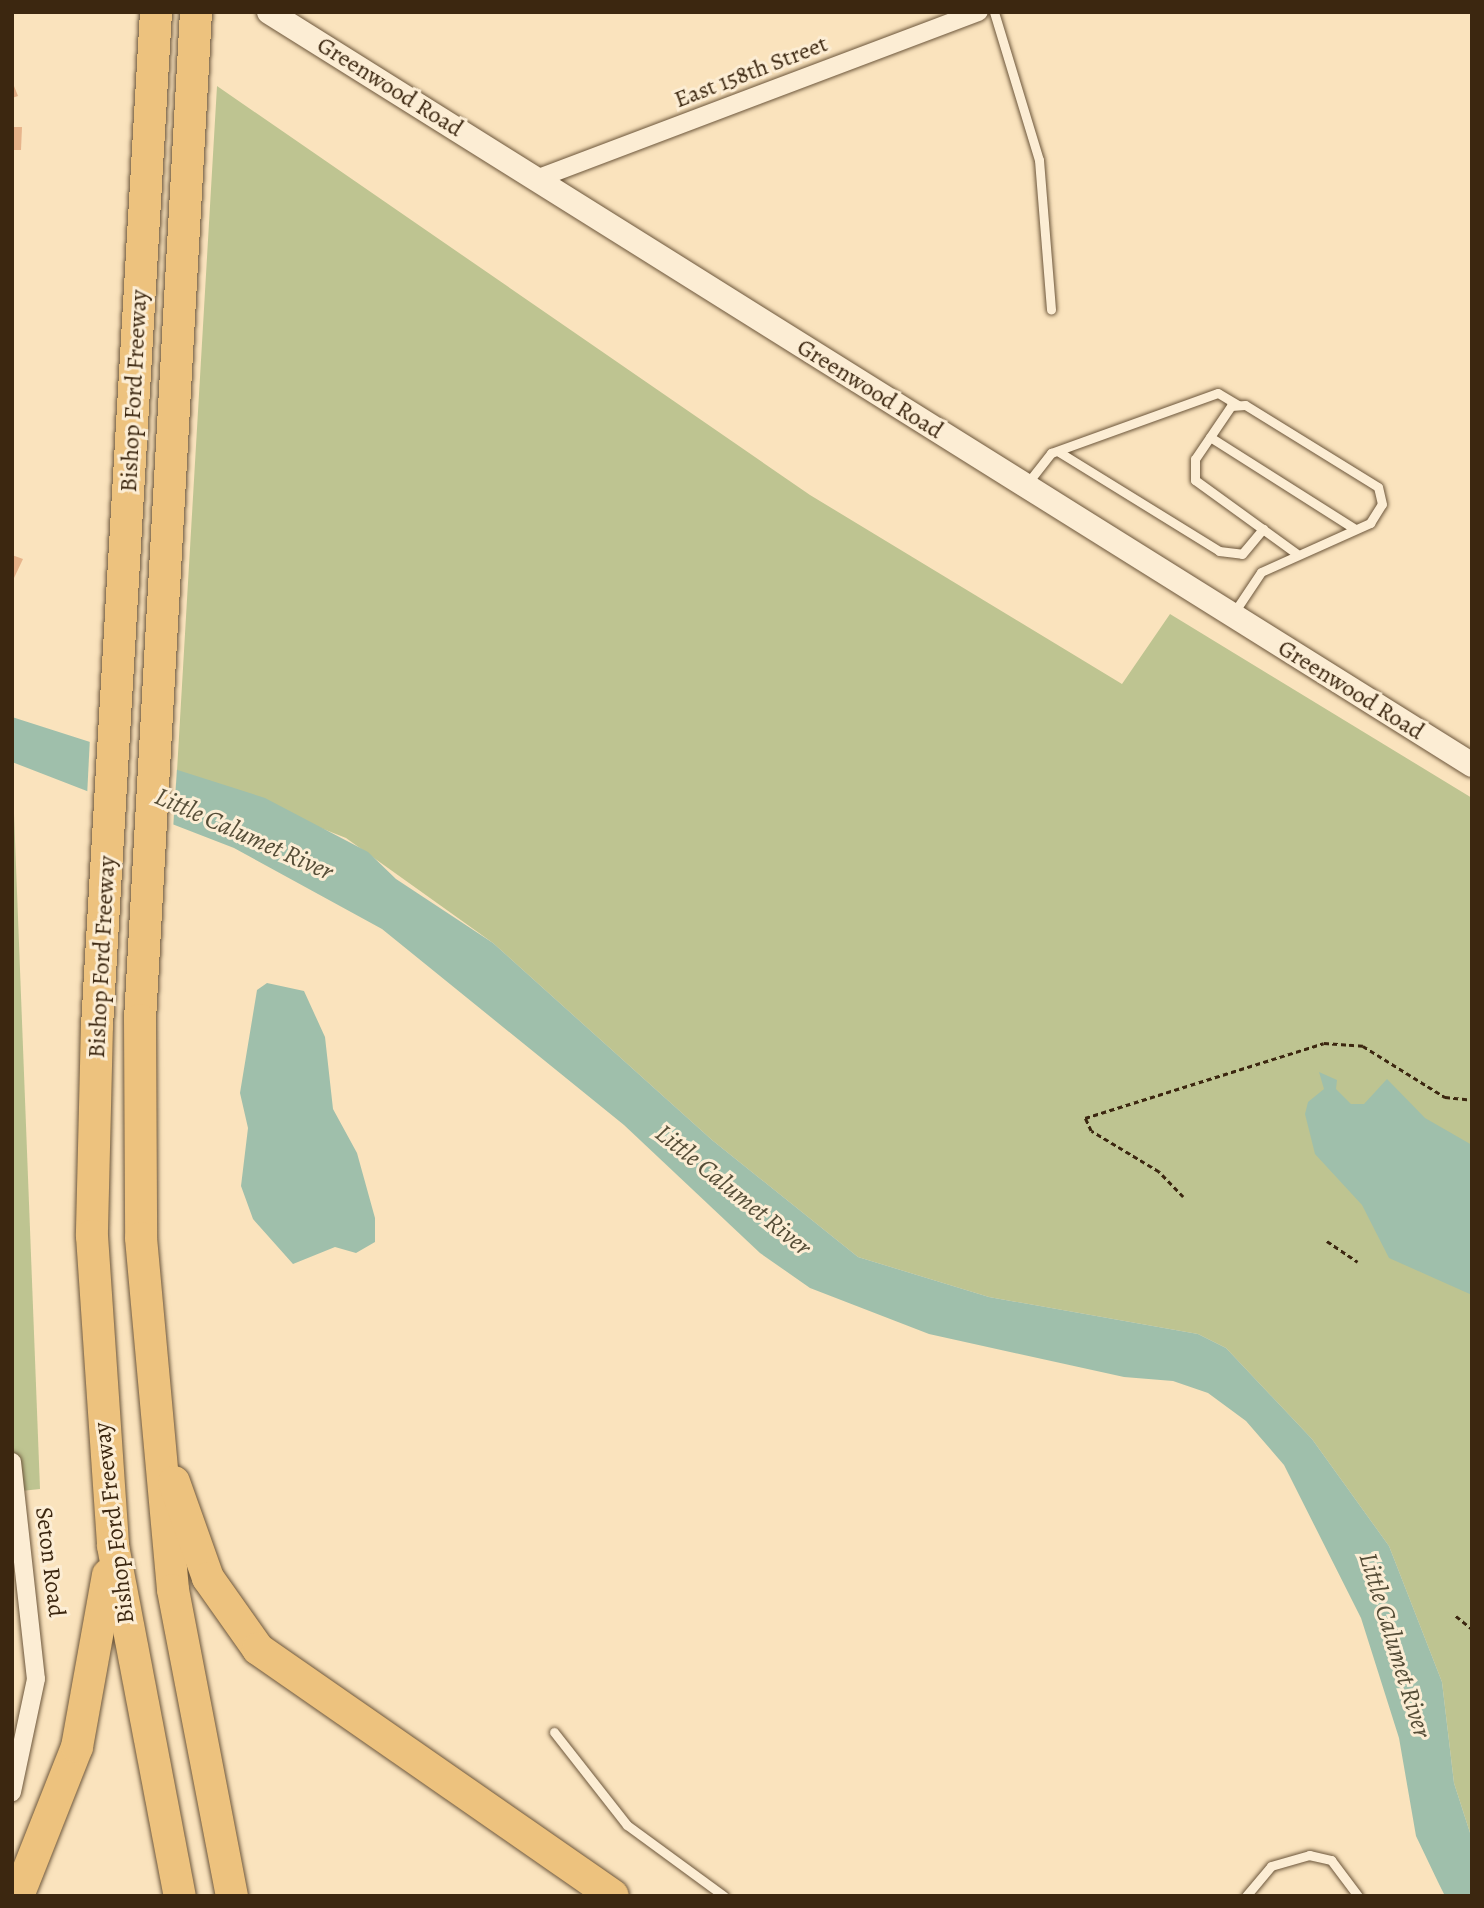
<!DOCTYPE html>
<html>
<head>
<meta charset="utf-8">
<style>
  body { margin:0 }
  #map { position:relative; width:1484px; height:1908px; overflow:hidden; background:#fae3bd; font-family:Alegreya,serif }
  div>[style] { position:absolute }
  .green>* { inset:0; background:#bec491 }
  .water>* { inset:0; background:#9fbfab }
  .pier>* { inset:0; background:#fae3bd }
  .building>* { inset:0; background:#e7b48b }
  .path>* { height:2.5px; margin-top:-1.25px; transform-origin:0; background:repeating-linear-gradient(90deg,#3c2710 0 5px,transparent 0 8.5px) }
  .roads { filter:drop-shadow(0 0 2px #6c563b) drop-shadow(0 0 2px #6c563b) }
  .lane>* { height:9px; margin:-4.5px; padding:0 4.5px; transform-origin:4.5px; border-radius:4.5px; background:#fcedd4 }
  .street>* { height:18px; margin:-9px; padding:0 9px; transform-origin:9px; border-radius:9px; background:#fcedd4 }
  .secondary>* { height:24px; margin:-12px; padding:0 12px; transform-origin:12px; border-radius:12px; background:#fcedd4 }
  .highway>* { height:32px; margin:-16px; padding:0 16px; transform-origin:16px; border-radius:16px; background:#edc27e }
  span { translate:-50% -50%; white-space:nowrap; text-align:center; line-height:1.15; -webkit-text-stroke:6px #fcedd4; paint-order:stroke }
  .street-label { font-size:24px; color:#3c2710 }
  .water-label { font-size:26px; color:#554d37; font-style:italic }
  .frame { position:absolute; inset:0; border:14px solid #3c2710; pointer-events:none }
</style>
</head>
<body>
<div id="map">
  <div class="green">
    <i style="clip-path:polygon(217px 86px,810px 495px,1122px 684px,1170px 614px,1472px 798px,1472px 1839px,1454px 1783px,1442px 1682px,1389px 1546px,1312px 1439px,1226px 1348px,1198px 1334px,989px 1297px,858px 1257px,712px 1140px,493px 943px,346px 838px,177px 771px)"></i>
    <i style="clip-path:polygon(12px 762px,40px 1489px,12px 1492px)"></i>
  </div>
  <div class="water">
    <i style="clip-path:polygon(12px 717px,265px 798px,368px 852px,396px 879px,493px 943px,712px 1140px,858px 1257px,989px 1297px,1198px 1334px,1226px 1348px,1312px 1439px,1389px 1546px,1442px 1682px,1454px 1783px,1472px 1839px,1472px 1896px,1445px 1896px,1438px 1882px,1416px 1836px,1399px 1738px,1361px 1618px,1284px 1465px,1246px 1421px,1208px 1393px,1173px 1381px,1124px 1377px,929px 1334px,810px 1288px,760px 1253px,624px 1125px,382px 929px,234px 848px,12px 762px)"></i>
    <i style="clip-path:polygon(267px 983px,304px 991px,325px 1037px,333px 1109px,357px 1153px,375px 1218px,375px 1242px,356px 1253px,335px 1247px,293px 1264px,253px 1219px,241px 1186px,248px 1128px,240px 1093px,257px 990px)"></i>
    <i style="clip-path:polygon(1319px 1072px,1337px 1080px,1336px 1089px,1351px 1104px,1364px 1104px,1387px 1079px,1425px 1118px,1472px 1145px,1472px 1295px,1389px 1258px,1362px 1205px,1315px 1154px,1305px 1114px,1308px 1102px,1324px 1089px)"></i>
  </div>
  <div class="pier">
    <i style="clip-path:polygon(90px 737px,177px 768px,173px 830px,87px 797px)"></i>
  </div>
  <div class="building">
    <i style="clip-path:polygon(12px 81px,18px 96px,12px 98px)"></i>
    <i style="clip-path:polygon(12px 127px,22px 127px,21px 150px,12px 150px)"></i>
    <i style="clip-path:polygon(12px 555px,23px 559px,14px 578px,12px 577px)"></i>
  </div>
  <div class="path">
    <i style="left:1183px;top:1197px;width:35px;rotate:-134deg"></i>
    <i style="left:1159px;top:1172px;width:79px;rotate:-148.9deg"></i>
    <i style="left:1091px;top:1131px;width:14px;rotate:-115deg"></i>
    <i style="left:1085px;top:1118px;width:250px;rotate:-17.4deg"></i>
    <i style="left:1324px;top:1043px;width:39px;rotate:4deg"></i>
    <i style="left:1363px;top:1046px;width:97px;rotate:31.9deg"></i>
    <i style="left:1445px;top:1097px;width:27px;rotate:6deg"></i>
    <i style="left:1327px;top:1241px;width:37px;rotate:34deg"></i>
    <i style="left:1456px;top:1616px;width:21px;rotate:39deg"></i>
  </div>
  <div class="roads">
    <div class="lane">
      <i style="left:994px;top:12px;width:155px;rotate:73.1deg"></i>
      <i style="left:1039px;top:160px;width:150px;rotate:85.4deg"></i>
      <i style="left:1210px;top:437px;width:172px;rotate:32.4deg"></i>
      <i style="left:1059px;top:452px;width:188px;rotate:31.7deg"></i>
      <i style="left:1219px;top:551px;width:23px;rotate:7deg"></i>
      <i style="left:1242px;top:554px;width:33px;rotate:-50deg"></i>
      <i style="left:1026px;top:485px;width:41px;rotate:-52deg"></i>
      <i style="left:1051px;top:453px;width:177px;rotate:-19.8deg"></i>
      <i style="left:1218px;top:393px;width:23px;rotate:31deg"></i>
      <i style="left:1233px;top:614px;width:50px;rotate:-56.3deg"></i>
      <i style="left:1261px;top:572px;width:120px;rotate:-24.2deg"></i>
      <i style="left:1370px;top:523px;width:22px;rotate:-58deg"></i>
      <i style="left:1382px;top:504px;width:17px;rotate:-103deg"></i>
      <i style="left:1378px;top:487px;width:156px;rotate:-148.3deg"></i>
      <i style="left:1245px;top:405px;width:14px;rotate:176deg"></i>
      <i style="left:1231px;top:406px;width:64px;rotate:124.2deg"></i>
      <i style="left:1195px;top:459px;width:21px;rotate:90deg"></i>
      <i style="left:1195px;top:480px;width:125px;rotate:35.9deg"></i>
      <i style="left:554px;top:1732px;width:118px;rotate:51.9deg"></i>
      <i style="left:627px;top:1825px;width:120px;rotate:36.2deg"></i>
      <i style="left:1246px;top:1896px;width:39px;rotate:-50deg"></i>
      <i style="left:1271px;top:1866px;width:40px;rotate:-16deg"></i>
      <i style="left:1309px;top:1855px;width:23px;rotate:13deg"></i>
      <i style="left:1331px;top:1860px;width:45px;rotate:53.1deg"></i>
    </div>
    <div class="street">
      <i style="left:539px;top:178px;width:470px;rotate:-20.7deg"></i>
      <i style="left:12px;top:1462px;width:218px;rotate:83.7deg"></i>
      <i style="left:36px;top:1679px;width:116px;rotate:102deg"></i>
    </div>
    <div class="secondary">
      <i style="left:269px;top:12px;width:1419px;rotate:32.04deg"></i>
    </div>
    <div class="highway">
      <i style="left:156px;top:12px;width:1015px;rotate:93.33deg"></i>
      <i style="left:97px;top:1025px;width:211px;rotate:91.4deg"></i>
      <i style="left:92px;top:1236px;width:311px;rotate:86.1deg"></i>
      <i style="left:113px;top:1546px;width:356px;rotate:79.2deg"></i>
      <i style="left:196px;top:12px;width:1010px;rotate:93.18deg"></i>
      <i style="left:140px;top:1020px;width:218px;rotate:89.7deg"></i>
      <i style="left:141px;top:1238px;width:353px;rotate:84.8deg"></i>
      <i style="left:173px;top:1590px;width:312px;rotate:79.1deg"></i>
      <i style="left:174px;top:1482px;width:102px;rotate:70.5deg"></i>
      <i style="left:208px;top:1578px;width:87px;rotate:54.8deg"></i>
      <i style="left:258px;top:1649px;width:432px;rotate:34.8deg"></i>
      <i style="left:18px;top:1896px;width:160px;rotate:-68.4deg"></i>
      <i style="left:77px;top:1747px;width:175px;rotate:-79.8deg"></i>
    </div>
  </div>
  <div class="street-label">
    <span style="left:751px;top:72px;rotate:-21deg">East 158th Street</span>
    <span style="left:390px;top:87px;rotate:32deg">Greenwood Road</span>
    <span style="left:870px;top:389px;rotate:32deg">Greenwood Road</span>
    <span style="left:134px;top:391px;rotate:-87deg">Bishop Ford Freeway</span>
    <span style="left:1351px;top:690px;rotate:32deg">Greenwood Road</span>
    <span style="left:102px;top:957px;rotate:-87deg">Bishop Ford Freeway</span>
    <span style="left:114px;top:1523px;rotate:-97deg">Bishop Ford Freeway</span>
    <span style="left:50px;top:1562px;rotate:83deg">Seton Road</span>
  </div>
  <div class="water-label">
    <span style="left:244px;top:834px;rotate:24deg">Little Calumet River</span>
    <span style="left:733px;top:1190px;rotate:39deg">Little Calumet River</span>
    <span style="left:1395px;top:1645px;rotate:73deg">Little Calumet River</span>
  </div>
  <div class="frame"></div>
</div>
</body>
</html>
